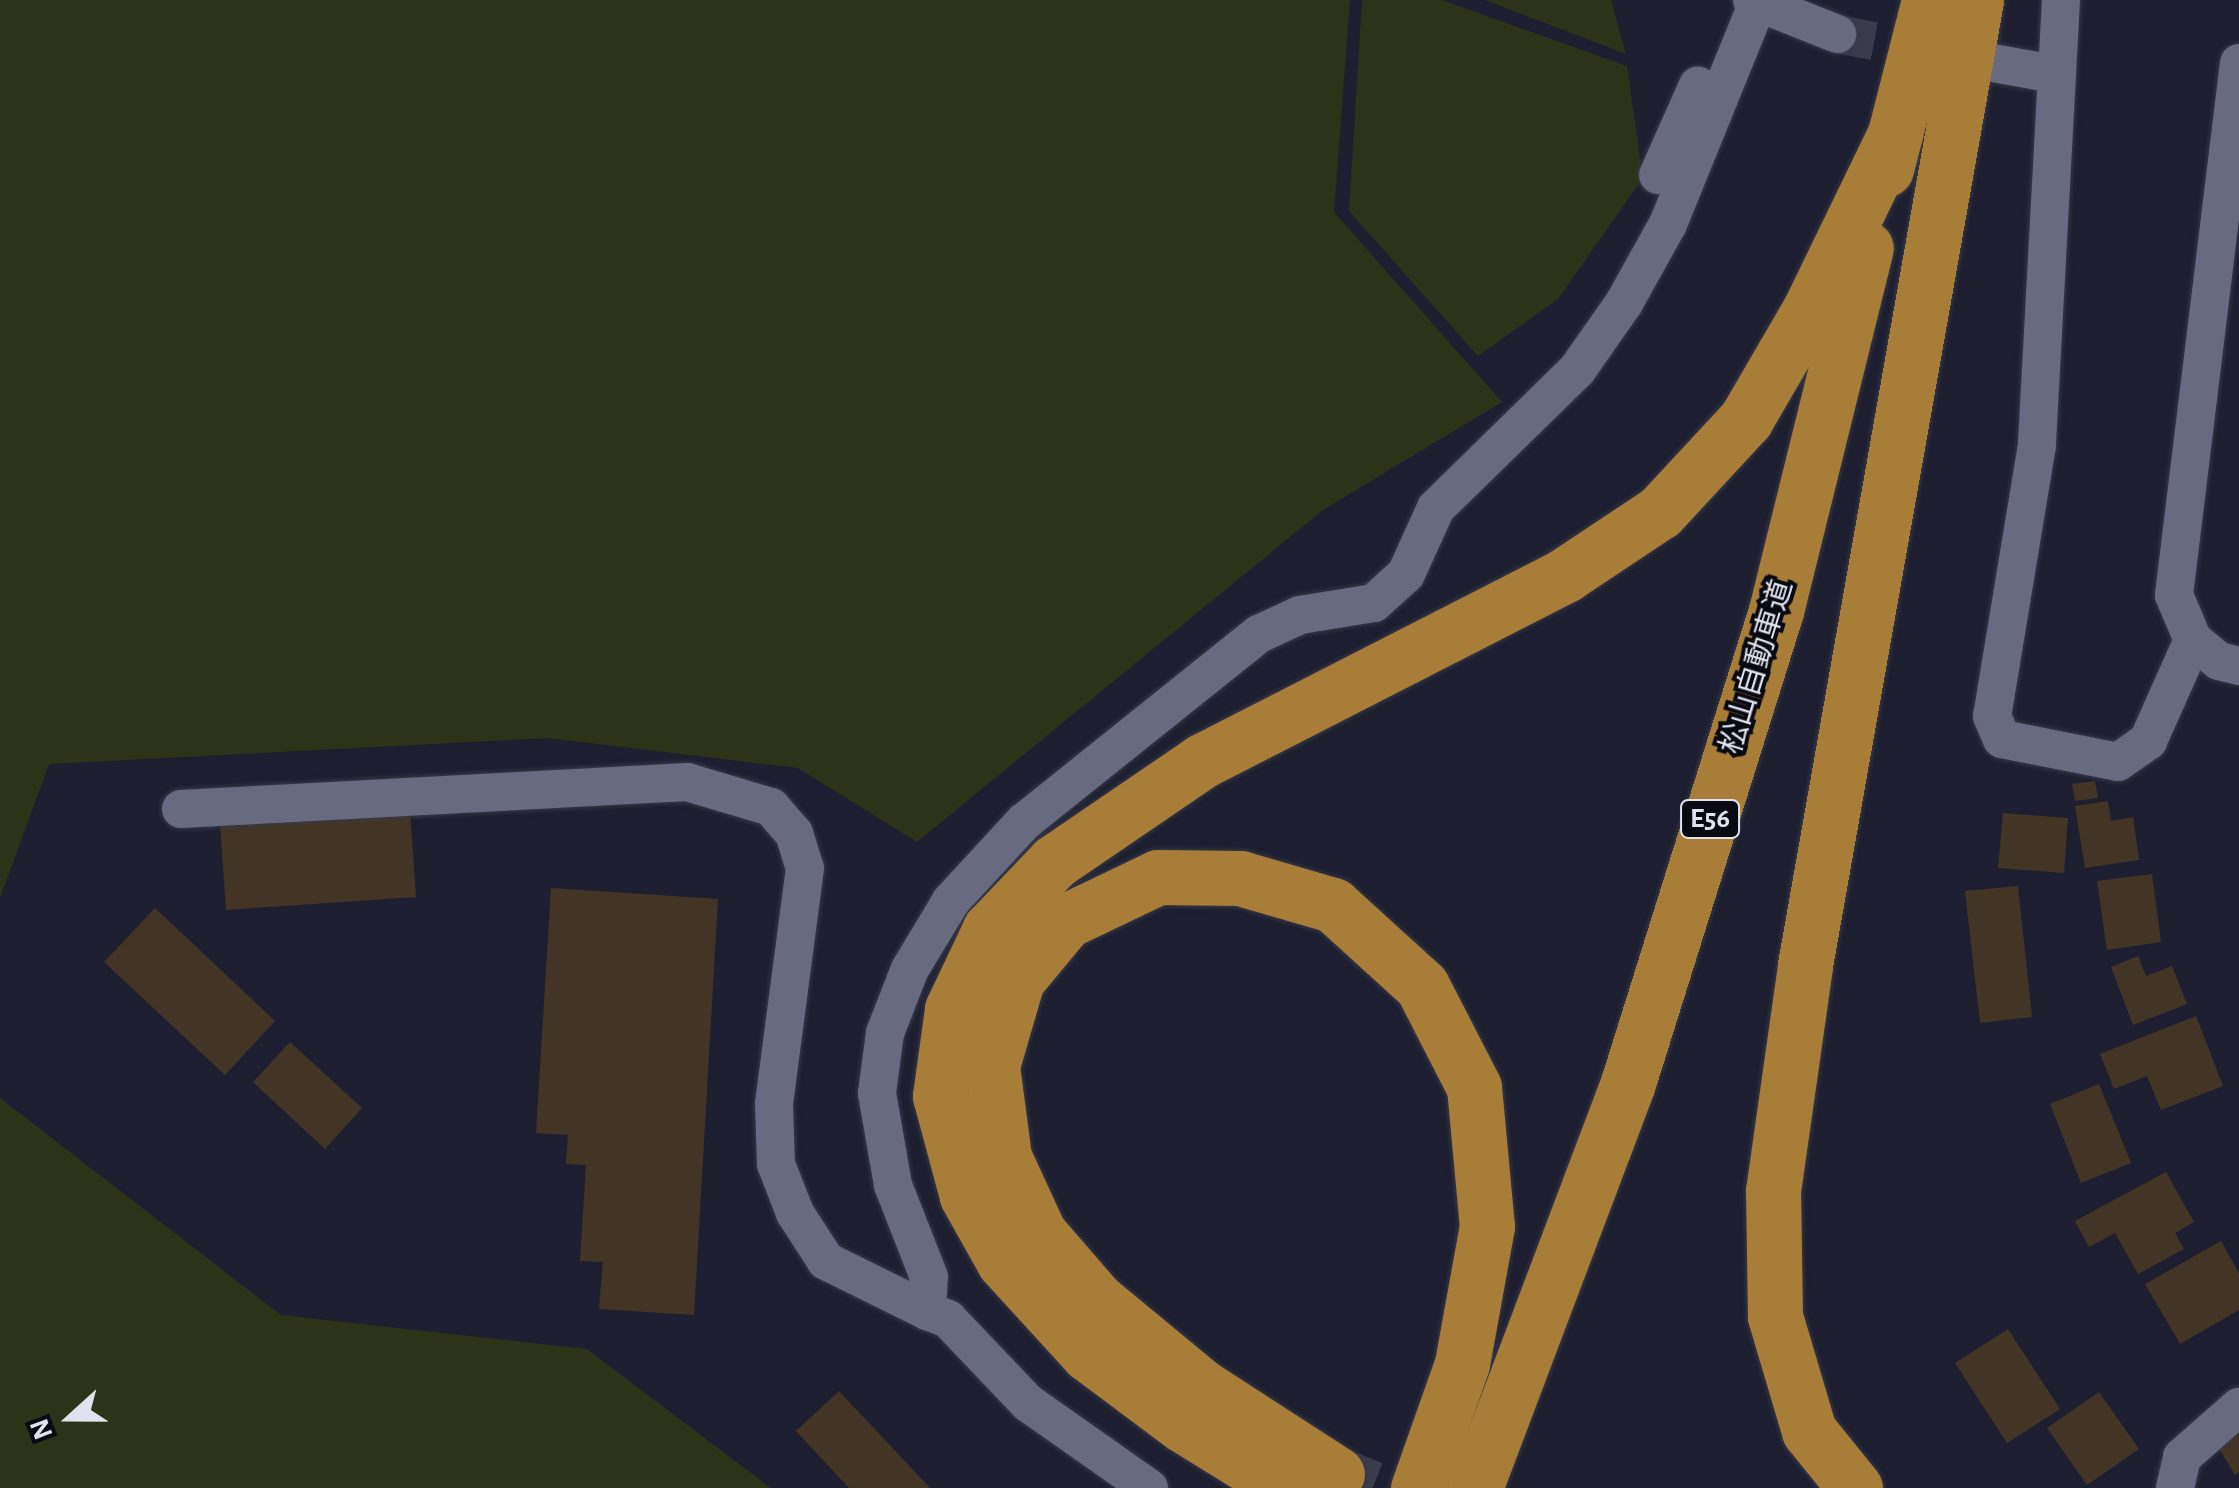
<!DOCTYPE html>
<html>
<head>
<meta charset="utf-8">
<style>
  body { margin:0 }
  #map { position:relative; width:2239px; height:1488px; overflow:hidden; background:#1d1f30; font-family:"Alegreya Sans","Noto Sans JP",sans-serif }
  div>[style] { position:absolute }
  .green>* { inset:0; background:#2c3318 }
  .building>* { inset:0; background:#433525 }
  .minor-tunnel>* { height:38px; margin-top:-19px; transform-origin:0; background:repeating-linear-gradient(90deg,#3a3c4c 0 38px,transparent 0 57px) }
  .highway-tunnel>* { height:55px; margin-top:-27.5px; transform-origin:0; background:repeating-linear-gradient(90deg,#3a3c4c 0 55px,transparent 0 83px) }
  .roads { filter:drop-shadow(0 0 2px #373846) drop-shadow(0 0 2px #373846) }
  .minor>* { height:38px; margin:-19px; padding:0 19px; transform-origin:19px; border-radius:19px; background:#686a7f }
  .highway>* { height:55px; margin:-27.5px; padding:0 27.5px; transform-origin:27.5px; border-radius:27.5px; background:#a87d38 }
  span { translate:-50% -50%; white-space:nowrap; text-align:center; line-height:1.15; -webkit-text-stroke:8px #090911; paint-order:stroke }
  .shield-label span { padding:2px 8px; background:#090911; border:2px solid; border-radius:8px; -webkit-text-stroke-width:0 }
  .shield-label { font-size:28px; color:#e0e2ee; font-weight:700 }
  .street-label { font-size:30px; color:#e0e2ee }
  .north { position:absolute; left:20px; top:1368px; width:100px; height:100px; -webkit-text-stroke:8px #090911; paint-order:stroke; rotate:249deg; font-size:28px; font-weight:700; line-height:40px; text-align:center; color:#e0e2ee }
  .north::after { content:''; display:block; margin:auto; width:35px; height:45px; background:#e0e2ee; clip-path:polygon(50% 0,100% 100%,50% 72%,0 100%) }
</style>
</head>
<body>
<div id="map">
  <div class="green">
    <i style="clip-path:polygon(0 0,1350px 0,1334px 212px,1502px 402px,1323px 510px,917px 842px,798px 768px,548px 738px,49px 764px,0 898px)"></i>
    <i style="clip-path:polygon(1362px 0,1442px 0,1627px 66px,1643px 178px,1558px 299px,1478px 356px,1349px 211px)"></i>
    <i style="clip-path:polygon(1485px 0,1611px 0,1626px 54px)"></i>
    <i style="clip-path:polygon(0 1098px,281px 1315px,587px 1349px,771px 1488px,0 1488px)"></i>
  </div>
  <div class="building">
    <i style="clip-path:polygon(2095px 781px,2098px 798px,2075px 801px,2072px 784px)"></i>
    <i style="clip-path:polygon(2108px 801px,2111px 821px,2133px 817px,2139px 860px,2085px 868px,2075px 806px)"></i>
    <i style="clip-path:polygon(410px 810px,416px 897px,226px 910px,220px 823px)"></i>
    <i style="clip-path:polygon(2003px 813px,2068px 818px,2064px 873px,1998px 868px)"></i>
    <i style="clip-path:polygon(2152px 874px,2161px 942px,2107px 950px,2097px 881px)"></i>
    <i style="clip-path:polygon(2018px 886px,2032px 1017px,1980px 1023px,1965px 891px)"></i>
    <i style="clip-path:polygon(551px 888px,718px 899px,694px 1315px,599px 1309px,603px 1262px,580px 1261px,586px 1165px,566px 1164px,568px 1135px,536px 1133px)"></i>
    <i style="clip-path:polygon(155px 908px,275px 1021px,225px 1075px,104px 962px)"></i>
    <i style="clip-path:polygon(2138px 956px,2146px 976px,2172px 966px,2187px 1004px,2133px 1025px,2111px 967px)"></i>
    <i style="clip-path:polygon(2196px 1016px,2223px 1086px,2161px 1110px,2147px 1076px,2114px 1089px,2100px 1054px)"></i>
    <i style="clip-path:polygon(290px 1042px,362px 1108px,325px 1149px,253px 1082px)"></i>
    <i style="clip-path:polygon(2099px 1084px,2131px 1163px,2081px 1183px,2050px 1104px)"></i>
    <i style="clip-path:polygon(2166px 1172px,2194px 1222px,2175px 1233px,2184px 1249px,2138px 1274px,2115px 1233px,2089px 1247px,2075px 1221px)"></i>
    <i style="clip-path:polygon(2221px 1241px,2239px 1273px,2239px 1310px,2180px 1344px,2145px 1284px)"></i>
    <i style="clip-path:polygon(2008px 1329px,2060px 1409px,2007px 1443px,1955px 1363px)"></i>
    <i style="clip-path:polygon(839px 1391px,930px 1488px,849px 1488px,796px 1431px)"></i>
    <i style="clip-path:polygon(2099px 1392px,2139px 1449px,2087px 1485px,2047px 1428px)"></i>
    <i style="clip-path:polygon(2239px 1427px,2239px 1472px,2235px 1475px,2215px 1442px)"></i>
  </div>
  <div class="minor-tunnel">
    <i style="left:1837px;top:34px;width:102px;rotate:10.8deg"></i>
  </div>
  <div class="highway-tunnel">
    <i style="left:1337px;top:1474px;width:38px;rotate:22deg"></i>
  </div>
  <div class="roads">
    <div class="minor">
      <i style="left:1752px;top:0;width:92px;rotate:21.8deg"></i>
      <i style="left:2061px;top:0;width:446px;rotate:93.1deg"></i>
      <i style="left:2037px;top:445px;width:275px;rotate:99.4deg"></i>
      <i style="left:1992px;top:716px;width:25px;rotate:67deg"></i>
      <i style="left:2002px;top:739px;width:118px;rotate:11.2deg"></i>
      <i style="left:2118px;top:762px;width:37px;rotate:-35deg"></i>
      <i style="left:2148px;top:741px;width:111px;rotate:-66deg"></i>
      <i style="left:1993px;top:63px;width:62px;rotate:10.2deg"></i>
      <i style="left:2239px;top:63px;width:536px;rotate:96.97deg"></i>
      <i style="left:2174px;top:595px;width:49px;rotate:67.1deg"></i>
      <i style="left:2193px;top:640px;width:33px;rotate:39deg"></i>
      <i style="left:2219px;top:661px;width:21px;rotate:14deg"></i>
      <i style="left:1658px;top:175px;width:98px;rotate:-66deg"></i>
      <i style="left:181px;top:809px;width:507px;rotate:-3.05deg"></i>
      <i style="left:687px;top:782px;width:88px;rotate:16.6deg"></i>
      <i style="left:771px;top:807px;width:35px;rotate:49deg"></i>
      <i style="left:794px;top:833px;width:37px;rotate:73deg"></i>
      <i style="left:805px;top:868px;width:238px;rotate:97.5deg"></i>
      <i style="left:774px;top:1104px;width:60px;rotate:88.1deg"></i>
      <i style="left:776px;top:1164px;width:53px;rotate:68.8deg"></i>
      <i style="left:795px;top:1213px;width:57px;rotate:57.1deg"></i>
      <i style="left:826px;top:1261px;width:113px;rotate:26.3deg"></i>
      <i style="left:1149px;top:1488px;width:148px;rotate:-144.9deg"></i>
      <i style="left:1028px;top:1403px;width:116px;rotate:-133.6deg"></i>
      <i style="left:948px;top:1319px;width:22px;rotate:-159deg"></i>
      <i style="left:927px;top:1311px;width:34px;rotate:-87deg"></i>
      <i style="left:929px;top:1277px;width:99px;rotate:-111.4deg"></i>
      <i style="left:893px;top:1185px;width:93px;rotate:-99.9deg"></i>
      <i style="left:877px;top:1093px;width:61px;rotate:-82.4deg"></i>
      <i style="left:885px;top:1033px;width:69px;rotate:-68.7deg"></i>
      <i style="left:910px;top:969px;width:79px;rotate:-58.9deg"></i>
      <i style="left:951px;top:901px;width:108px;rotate:-47.3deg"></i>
      <i style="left:1024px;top:822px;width:301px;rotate:-38.7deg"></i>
      <i style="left:1259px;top:634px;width:45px;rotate:-24.9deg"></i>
      <i style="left:1300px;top:615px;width:75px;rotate:-9.2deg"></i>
      <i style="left:1374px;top:603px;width:43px;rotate:-42.2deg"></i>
      <i style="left:1406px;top:574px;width:72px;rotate:-65.6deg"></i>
      <i style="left:1436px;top:508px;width:197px;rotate:-44.4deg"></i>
      <i style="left:1577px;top:370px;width:82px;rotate:-55deg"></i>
      <i style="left:1624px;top:303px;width:90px;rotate:-60.9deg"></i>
      <i style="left:1668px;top:224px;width:242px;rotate:-67.9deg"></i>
      <i style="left:2175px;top:1488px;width:32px;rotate:-77deg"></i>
      <i style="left:2182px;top:1457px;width:76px;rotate:-41.3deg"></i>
    </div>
    <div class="highway">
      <i style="left:1886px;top:169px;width:174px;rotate:-75.7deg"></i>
      <i style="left:1337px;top:1474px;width:162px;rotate:-147.1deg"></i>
      <i style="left:1201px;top:1386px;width:135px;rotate:-140.4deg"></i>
      <i style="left:1097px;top:1300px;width:89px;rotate:-130.9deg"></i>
      <i style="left:1039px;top:1233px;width:84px;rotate:-114.7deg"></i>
      <i style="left:1004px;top:1157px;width:92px;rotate:-97.5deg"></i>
      <i style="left:992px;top:1066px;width:90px;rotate:-73.8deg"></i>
      <i style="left:1017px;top:980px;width:77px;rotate:-50.3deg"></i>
      <i style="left:1066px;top:921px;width:102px;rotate:-25.6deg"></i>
      <i style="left:1158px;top:877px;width:82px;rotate:0.7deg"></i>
      <i style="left:1240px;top:878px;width:97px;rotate:16.2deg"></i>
      <i style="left:1333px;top:905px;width:120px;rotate:42.3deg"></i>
      <i style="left:1422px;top:986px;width:114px;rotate:62.8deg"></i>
      <i style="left:1474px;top:1087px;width:140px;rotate:84.7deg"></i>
      <i style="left:1487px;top:1226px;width:140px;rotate:100.3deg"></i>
      <i style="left:1462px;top:1364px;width:132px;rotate:109.5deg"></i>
      <i style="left:1285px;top:1488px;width:120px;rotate:-148.3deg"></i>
      <i style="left:1183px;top:1425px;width:119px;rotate:-143.2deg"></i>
      <i style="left:1088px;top:1354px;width:125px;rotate:-132.4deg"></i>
      <i style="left:1004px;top:1262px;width:76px;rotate:-119.3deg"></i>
      <i style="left:967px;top:1196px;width:104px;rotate:-105.1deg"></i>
      <i style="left:940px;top:1096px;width:88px;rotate:-82.1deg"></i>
      <i style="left:952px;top:1009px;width:89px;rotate:-64.6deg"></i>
      <i style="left:990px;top:929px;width:93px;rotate:-46.3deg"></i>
      <i style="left:1054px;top:862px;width:179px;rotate:-34.3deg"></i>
      <i style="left:1202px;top:761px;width:408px;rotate:-27.1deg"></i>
      <i style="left:1565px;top:575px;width:114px;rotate:-33.6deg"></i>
      <i style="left:1660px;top:512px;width:127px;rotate:-47.2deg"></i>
      <i style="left:1746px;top:419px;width:127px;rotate:-59.8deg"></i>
      <i style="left:1810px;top:309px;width:195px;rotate:-64.1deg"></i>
      <i style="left:1475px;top:1488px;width:433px;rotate:-69.3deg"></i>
      <i style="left:1628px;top:1083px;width:495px;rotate:-72.6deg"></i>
      <i style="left:1776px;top:611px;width:374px;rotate:-76.1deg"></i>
      <i style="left:1855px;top:1488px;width:73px;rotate:-128.9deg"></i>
      <i style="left:1809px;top:1431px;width:120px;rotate:-106.5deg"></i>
      <i style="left:1775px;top:1316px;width:125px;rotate:-90.9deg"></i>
      <i style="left:1773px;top:1191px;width:228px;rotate:-81.9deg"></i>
      <i style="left:1805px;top:965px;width:980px;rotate:-79.95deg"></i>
    </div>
  </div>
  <div class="shield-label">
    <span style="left:1710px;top:819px">E56</span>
  </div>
  <div class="street-label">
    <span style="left:1757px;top:667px;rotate:-73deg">松山自動車道</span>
  </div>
  <div class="north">N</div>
</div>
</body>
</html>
